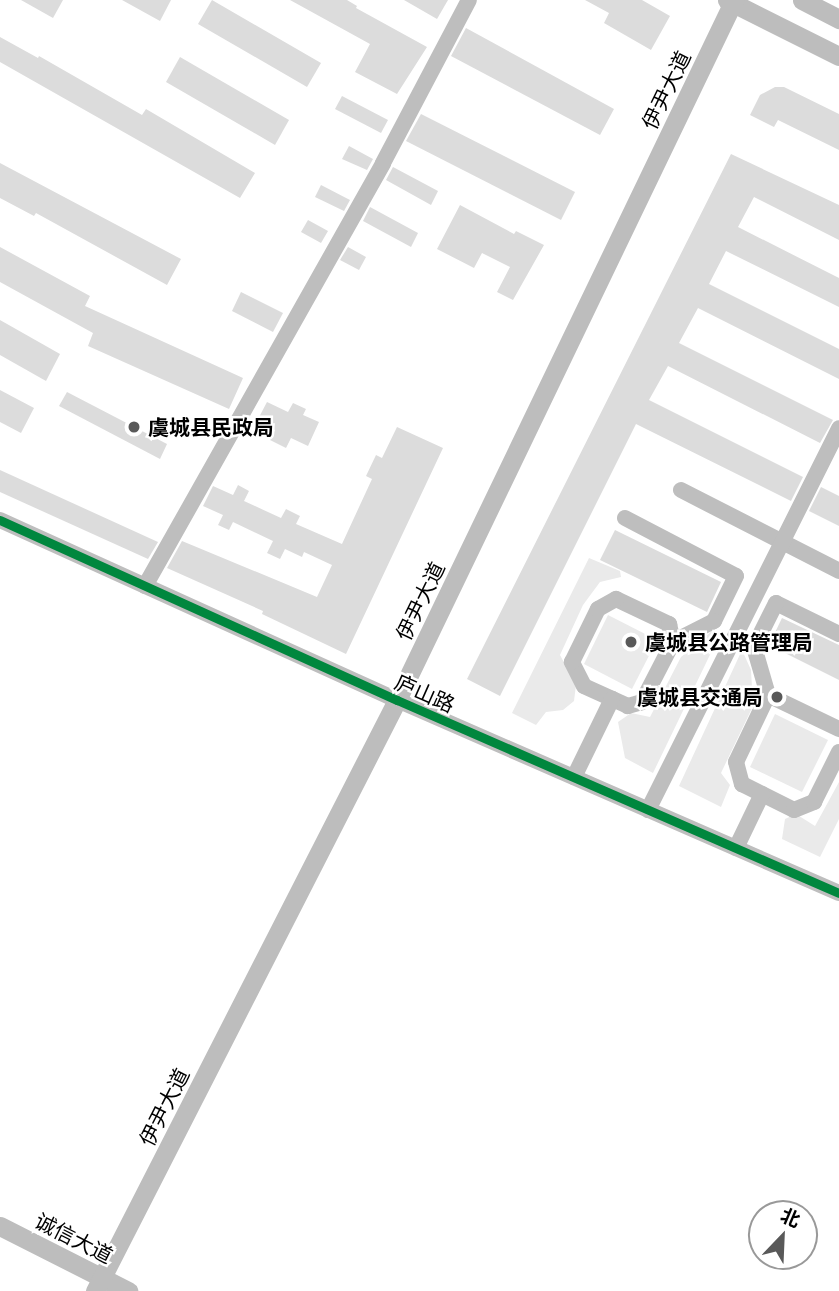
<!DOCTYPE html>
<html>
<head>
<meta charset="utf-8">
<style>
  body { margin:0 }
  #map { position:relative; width:839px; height:1291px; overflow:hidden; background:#fff; font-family:"Asap Condensed","Noto Sans SC",sans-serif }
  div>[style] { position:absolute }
  .green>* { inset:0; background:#eaeaea }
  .building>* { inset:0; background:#dcdcdc }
  .minor>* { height:16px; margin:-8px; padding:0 8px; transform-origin:8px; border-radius:8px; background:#bebebe }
  .major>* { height:19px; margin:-9.5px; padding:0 9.5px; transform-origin:9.5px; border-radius:9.5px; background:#bdbdbd }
  .cycleway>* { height:9px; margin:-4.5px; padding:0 4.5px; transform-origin:4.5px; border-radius:4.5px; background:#00873e }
  .dots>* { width:19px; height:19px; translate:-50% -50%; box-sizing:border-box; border:4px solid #fff; border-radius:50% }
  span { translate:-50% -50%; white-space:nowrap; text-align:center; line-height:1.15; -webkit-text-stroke:5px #fff; paint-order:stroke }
  .street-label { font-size:21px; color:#000 }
  .poi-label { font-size:21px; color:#000; font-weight:700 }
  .left { translate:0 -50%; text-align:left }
  .right { translate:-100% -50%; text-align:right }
  .north { position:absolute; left:748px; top:1200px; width:70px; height:70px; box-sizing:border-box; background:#fff; border:2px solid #999; border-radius:50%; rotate:23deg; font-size:19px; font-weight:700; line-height:28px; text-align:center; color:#000 }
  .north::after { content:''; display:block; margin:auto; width:24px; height:32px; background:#595959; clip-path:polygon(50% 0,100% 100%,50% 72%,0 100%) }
</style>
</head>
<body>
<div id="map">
  <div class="green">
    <i style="clip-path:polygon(589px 558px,620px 571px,621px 577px,600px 582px,583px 605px,560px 655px,576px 685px,574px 701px,563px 710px,546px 712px,536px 725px,512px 713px)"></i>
    <i style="clip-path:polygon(608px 615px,657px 640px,632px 689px,584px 664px)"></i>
    <i style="clip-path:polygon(712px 631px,720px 634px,653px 773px,625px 758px,618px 722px,631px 713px,650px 717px,681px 657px)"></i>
    <i style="clip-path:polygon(742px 650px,751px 670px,753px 706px,721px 773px,730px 785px,721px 807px,679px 786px)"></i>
    <i style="clip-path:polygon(775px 714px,828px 740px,802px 792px,750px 767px)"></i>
    <i style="clip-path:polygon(839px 782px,839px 819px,820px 857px,782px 839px,785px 819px,796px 814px,815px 826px)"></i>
  </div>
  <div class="building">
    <i style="clip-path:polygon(21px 0,63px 0,53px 18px)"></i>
    <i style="clip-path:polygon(122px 0,171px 0,160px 21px)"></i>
    <i style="clip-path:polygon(212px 0,321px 63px,307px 87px,198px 24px)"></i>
    <i style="clip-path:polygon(290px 0,347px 0,357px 6px,356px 8px,427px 47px,397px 94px,355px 72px,370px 44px)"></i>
    <i style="clip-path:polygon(404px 0,448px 0,437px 19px)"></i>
    <i style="clip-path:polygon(585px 0,642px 0,670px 16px,651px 50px,604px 23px,609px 13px)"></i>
    <i style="clip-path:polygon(466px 28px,614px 109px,600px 135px,451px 56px)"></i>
    <i style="clip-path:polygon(0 37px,38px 58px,39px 56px,142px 115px,146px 109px,255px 173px,240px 198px,0 62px)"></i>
    <i style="clip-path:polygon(180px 57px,289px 120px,275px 145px,166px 82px)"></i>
    <i style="clip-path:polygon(775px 87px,784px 87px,839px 114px,839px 150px,778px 120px,774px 127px,750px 115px,760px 95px)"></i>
    <i style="clip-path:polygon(342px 96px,388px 120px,381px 133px,335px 109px)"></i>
    <i style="clip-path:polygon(421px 114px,575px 192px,561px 220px,406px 141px)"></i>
    <i style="clip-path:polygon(349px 146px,373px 159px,367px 170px,342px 159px)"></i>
    <i style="clip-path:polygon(731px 154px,839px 205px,839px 240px,754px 197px,738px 227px,839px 278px,839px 307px,726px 251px,709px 284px,839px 349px,839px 379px,698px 308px,679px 343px,833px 420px,820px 443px,668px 366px,649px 400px,803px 477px,791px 501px,636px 424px,500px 696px,467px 679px)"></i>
    <i style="clip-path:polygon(0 163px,181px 259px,167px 285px,36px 213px,34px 216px,0 198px)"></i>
    <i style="clip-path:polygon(393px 167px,438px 191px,431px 205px,386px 180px)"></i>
    <i style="clip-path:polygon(321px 185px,350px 200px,344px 211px,315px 197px)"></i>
    <i style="clip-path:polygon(460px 205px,514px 234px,516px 231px,544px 245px,513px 300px,497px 292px,510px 267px,482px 253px,474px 268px,437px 249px)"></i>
    <i style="clip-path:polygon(370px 207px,418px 233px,411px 247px,363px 221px)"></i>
    <i style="clip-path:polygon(308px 220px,328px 231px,321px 243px,301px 232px)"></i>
    <i style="clip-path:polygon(0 247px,90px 296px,85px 306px,243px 378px,229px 409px,88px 346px,93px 333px,0 282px)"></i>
    <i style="clip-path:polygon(348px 247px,366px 257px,359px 270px,340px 260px)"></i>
    <i style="clip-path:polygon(241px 292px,283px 313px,273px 332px,232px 311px)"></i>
    <i style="clip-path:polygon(0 320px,60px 354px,46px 381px,0 355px)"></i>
    <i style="clip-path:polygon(0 390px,34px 408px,21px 433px,0 422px)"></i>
    <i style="clip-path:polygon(67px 392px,167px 444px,160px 459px,59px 406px)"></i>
    <i style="clip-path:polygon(267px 402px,288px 412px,293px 403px,306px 409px,303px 415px,319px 422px,308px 446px,291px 438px,286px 448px,270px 440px,275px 430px,257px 421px)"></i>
    <i style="clip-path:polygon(397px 427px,443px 448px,346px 654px,262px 614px,263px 611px,167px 568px,182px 541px,317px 597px,332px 565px,304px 552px,302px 557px,285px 549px,280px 559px,267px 553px,273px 541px,233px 522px,229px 530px,218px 525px,223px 515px,203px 506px,213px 486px,233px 495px,238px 485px,249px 491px,244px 501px,281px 518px,286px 509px,300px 516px,296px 524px,342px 544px,372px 479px,366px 476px,376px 455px,382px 458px)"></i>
    <i style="clip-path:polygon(0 470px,158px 542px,148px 559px,0 492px)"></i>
    <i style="clip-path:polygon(821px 487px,839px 496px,839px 526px,809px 511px)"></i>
    <i style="clip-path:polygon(615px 530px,721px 582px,707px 612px,600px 560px)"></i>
    <i style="clip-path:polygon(782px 618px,839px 645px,839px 680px,769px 645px)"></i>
  </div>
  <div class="minor">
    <i style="left:681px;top:490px;width:178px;rotate:27.1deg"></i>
    <i style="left:625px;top:518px;width:125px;rotate:27.6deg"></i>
    <i style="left:736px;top:576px;width:50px;rotate:116.1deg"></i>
    <i style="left:714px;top:621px;width:46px;rotate:152.9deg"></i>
    <i style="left:0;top:520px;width:436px;rotate:24.4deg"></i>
    <i style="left:397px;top:700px;width:482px;rotate:23.6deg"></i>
    <i style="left:145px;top:586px;width:485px;rotate:-60.6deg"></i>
    <i style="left:383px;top:163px;width:184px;rotate:-62.2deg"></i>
    <i style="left:616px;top:599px;width:59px;rotate:25.3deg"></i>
    <i style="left:669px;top:624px;width:18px;rotate:77deg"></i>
    <i style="left:673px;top:642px;width:68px;rotate:117.3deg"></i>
    <i style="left:642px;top:702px;width:15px;rotate:164deg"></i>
    <i style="left:628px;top:706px;width:48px;rotate:-155.6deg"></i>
    <i style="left:584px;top:686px;width:27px;rotate:-117deg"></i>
    <i style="left:572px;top:662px;width:59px;rotate:-63.9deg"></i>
    <i style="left:598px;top:609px;width:21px;rotate:-29deg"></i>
    <i style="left:839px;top:634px;width:70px;rotate:-153.8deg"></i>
    <i style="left:776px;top:603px;width:49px;rotate:116.6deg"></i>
    <i style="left:754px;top:647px;width:50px;rotate:73.7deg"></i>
    <i style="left:768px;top:695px;width:79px;rotate:25.6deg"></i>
    <i style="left:768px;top:695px;width:74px;rotate:115.5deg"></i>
    <i style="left:736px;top:762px;width:23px;rotate:75deg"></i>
    <i style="left:742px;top:784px;width:58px;rotate:26.6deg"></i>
    <i style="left:794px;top:810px;width:22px;rotate:-22deg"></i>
    <i style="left:814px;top:802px;width:56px;rotate:-63.4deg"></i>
    <i style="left:574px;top:777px;width:87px;rotate:-64deg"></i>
    <i style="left:648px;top:810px;width:427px;rotate:-63.4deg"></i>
    <i style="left:736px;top:848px;width:60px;rotate:-64.3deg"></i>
  </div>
  <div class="major">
    <i style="left:727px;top:0;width:125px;rotate:26.6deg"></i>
    <i style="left:802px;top:0;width:42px;rotate:27.2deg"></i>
    <i style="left:0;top:1226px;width:144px;rotate:26.9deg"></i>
    <i style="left:95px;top:1291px;width:664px;rotate:-62.93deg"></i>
    <i style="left:397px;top:700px;width:777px;rotate:-64.29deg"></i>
  </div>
  <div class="cycleway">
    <i style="left:0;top:520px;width:436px;rotate:24.4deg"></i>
    <i style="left:397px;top:700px;width:482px;rotate:23.6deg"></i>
  </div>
  <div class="dots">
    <i style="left:134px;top:427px;background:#595959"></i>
    <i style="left:631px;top:642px;background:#595959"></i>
    <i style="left:777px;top:697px;background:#595959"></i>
  </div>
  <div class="street-label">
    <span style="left:666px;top:90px;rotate:-64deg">伊尹大道</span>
    <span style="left:420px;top:601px;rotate:-64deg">伊尹大道</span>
    <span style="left:425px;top:693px;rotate:24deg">庐山路</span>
    <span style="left:164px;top:1107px;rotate:-63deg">伊尹大道</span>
    <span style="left:74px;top:1238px;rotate:27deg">诚信大道</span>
  </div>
  <div class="poi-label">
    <span class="left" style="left:148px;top:427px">虞城县民政局</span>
    <span class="left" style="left:645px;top:642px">虞城县公路管理局</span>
    <span class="right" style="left:763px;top:697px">虞城县交通局</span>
  </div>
  <div class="north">北</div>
</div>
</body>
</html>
